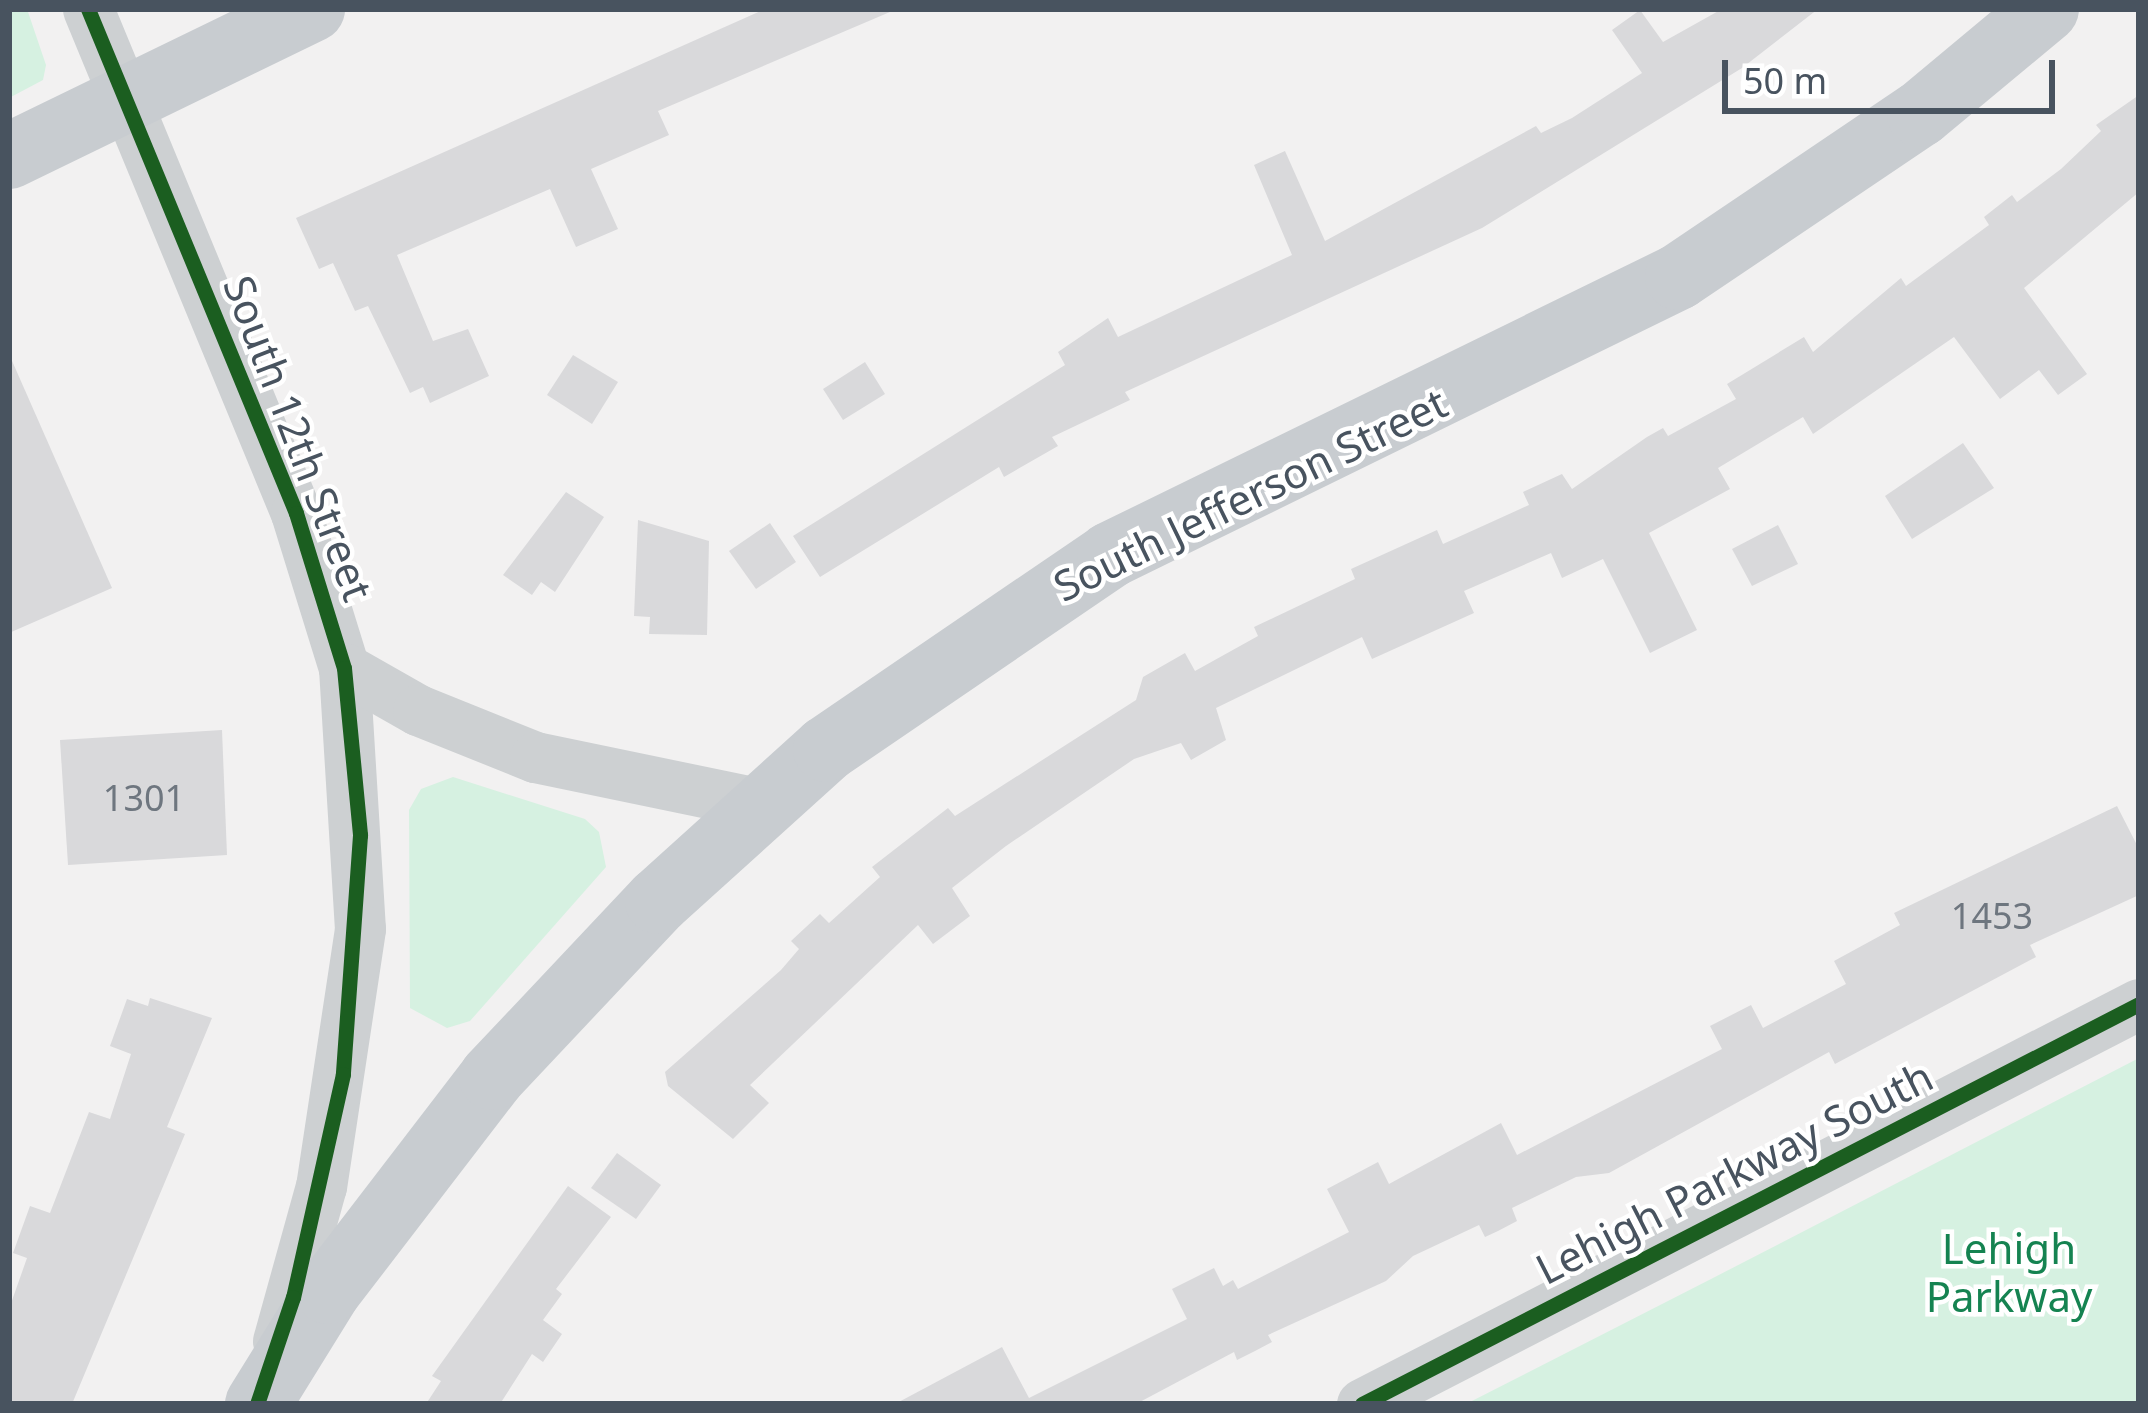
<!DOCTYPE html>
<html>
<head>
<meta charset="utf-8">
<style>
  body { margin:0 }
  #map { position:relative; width:2148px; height:1413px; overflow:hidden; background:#f2f1f1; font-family:"Noto Sans",sans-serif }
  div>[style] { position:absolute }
  .green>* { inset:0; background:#d6f1e1 }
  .building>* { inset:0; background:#d9d9db }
  .minor>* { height:51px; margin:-25.5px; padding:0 25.5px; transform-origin:25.5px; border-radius:25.5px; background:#cdd0d2 }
  .major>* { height:66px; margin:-33px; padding:0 33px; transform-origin:33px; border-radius:33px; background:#c8ccd0 }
  .cycleway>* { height:15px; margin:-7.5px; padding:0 7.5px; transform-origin:7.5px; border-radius:7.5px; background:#1b5e20 }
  span { translate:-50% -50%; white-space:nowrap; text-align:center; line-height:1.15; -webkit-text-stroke:9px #fff; paint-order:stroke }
  .number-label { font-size:36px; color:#6e767f }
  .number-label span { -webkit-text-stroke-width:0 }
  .street-label { font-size:42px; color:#48535f }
  .park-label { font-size:42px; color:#158351 }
  .frame { position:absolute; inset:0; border:12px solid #48535f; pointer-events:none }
  .scale { position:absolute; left:1722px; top:60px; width:333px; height:54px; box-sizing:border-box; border:6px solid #48535f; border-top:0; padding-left:15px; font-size:36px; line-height:42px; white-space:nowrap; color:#48535f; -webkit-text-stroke:9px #fff; paint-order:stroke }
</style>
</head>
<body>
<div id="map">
  <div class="green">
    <i style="clip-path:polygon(9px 9px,27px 9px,46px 65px,43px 80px,9px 98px)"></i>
    <i style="clip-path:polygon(453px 777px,585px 819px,599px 832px,606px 867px,470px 1021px,447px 1028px,410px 1008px,409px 810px,421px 789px)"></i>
    <i style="clip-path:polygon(2139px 1058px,2139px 1404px,1466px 1404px,1713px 1278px)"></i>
  </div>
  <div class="building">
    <i style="clip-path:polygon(765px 9px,897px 9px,658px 111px,669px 135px,591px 169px,618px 229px,576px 247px,550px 189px,397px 255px,433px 341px,468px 329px,489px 376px,430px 403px,423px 387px,410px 393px,368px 306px,355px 311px,333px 263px,319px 269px,296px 218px)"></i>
    <i style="clip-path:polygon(1722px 9px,1818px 9px,1742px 68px,1482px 228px,1125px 392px,1130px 400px,1052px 437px,1058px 446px,1004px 477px,999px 467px,820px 577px,793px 536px,1065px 365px,1058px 352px,1108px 318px,1118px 337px,1292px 255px,1254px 165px,1285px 151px,1325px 241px,1536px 126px,1541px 133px,1572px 118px,1642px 73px,1612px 30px,1640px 10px,1663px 42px)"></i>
    <i style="clip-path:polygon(2139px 95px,2139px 192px,2024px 288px,2087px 374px,2058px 395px,2039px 370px,2000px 399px,1954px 337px,1813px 434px,1803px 417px,1718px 468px,1730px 489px,1649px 533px,1697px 630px,1650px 653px,1603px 559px,1562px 578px,1551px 553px,1464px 591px,1474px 613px,1372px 659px,1362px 637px,1216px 708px,1226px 740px,1191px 760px,1181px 743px,1134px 759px,1006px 846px,952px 888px,970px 916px,933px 944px,918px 925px,750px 1085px,769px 1103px,733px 1139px,668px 1086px,665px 1072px,781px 970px,799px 949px,791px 941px,820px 914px,829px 923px,880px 877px,872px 867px,948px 808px,955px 816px,1136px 700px,1143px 677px,1185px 653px,1195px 671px,1258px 636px,1254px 627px,1355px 579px,1351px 569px,1437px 530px,1443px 544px,1529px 505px,1523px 492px,1562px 474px,1572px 489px,1647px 437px,1663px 428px,1668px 436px,1736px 399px,1727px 384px,1804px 337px,1813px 352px,1901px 278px,1906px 286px,1989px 225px,1984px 217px,2012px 195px,2017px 202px,2061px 169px,2101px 131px,2096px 125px)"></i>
    <i style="clip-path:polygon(9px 354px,112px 588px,9px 633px)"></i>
    <i style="clip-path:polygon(573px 355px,618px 382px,592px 424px,547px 395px)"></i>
    <i style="clip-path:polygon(865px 362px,885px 394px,843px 420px,823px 389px)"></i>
    <i style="clip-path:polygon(1963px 443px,1994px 488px,1912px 539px,1885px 496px)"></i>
    <i style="clip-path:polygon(566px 492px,604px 517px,555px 592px,541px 582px,532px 595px,503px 575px)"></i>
    <i style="clip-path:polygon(638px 520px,709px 541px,707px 635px,649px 634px,650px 617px,634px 616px)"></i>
    <i style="clip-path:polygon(770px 523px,796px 562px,756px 589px,729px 551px)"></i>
    <i style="clip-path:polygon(1778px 525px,1798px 564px,1752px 586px,1732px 549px)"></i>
    <i style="clip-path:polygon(222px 730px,227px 855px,68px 865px,60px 740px)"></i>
    <i style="clip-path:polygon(2117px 806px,2139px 849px,2139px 895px,2030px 945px,2036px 957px,1835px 1064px,1829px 1052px,1609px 1173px,1576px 1177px,1512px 1208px,1517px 1221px,1498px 1231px,1485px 1237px,1479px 1225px,1413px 1256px,1386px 1281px,1268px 1335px,1272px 1342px,1255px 1351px,1237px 1360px,1234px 1352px,1136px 1404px,895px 1404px,1002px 1347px,1029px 1398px,1187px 1319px,1172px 1289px,1214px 1268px,1223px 1286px,1233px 1280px,1238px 1289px,1349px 1232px,1327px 1189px,1378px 1162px,1389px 1184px,1501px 1123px,1517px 1155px,1722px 1049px,1710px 1026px,1751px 1005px,1763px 1028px,1846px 984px,1834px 961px,1900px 925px,1894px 913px)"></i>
    <i style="clip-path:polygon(150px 998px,212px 1018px,167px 1127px,185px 1134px,72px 1404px,9px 1404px,9px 1309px,27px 1258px,13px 1253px,30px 1206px,50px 1213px,89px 1112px,110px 1119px,131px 1054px,110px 1046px,127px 999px,148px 1006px)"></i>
    <i style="clip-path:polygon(617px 1153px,661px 1185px,636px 1219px,591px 1188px)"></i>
    <i style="clip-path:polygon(568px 1186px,611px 1217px,556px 1289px,562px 1294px,543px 1320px,562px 1334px,543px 1362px,532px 1354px,500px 1404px,426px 1404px,441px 1381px,432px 1376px)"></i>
  </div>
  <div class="minor">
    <i style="left:88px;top:9px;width:545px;rotate:67.57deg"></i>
    <i style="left:296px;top:513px;width:162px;rotate:72.8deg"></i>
    <i style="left:344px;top:668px;width:261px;rotate:86.5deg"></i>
    <i style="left:360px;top:929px;width:260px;rotate:98.6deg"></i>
    <i style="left:321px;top:1186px;width:161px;rotate:105.5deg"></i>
    <i style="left:344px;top:668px;width:85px;rotate:29.6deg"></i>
    <i style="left:418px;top:710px;width:126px;rotate:21.9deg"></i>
    <i style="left:535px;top:757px;width:228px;rotate:11.7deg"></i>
    <i style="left:1362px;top:1404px;width:874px;rotate:-27.24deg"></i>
  </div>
  <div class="major">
    <i style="left:9px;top:156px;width:337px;rotate:-25.9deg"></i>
    <i style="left:258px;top:1404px;width:133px;rotate:-58.2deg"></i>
    <i style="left:328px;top:1291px;width:270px;rotate:-52.5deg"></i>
    <i style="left:492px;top:1077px;width:242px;rotate:-46.7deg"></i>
    <i style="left:658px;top:901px;width:227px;rotate:-42.1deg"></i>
    <i style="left:826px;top:749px;width:344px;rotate:-34.3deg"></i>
    <i style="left:1110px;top:555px;width:632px;rotate:-26.08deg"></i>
    <i style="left:1678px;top:277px;width:292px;rotate:-34deg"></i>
    <i style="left:1920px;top:114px;width:164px;rotate:-39.8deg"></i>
  </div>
  <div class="cycleway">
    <i style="left:88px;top:9px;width:545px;rotate:67.57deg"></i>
    <i style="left:296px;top:513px;width:162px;rotate:72.8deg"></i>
    <i style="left:344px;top:668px;width:168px;rotate:84.5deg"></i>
    <i style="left:360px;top:835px;width:240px;rotate:94.1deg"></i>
    <i style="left:343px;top:1074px;width:229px;rotate:102.6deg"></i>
    <i style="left:293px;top:1297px;width:113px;rotate:108.6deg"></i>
    <i style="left:1362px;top:1404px;width:874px;rotate:-27.24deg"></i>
  </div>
  <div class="number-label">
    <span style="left:144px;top:798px">1301</span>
    <span style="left:1992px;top:916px">1453</span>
  </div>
  <div class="street-label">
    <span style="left:299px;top:438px;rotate:69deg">South 12th Street</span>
    <span style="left:1250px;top:494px;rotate:-26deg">South Jefferson Street</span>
    <span style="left:1734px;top:1172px;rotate:-27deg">Lehigh Parkway South</span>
  </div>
  <div class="park-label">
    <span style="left:2009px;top:1272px">Lehigh<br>Parkway</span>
  </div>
  <div class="frame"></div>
  <div class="scale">50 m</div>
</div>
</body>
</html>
